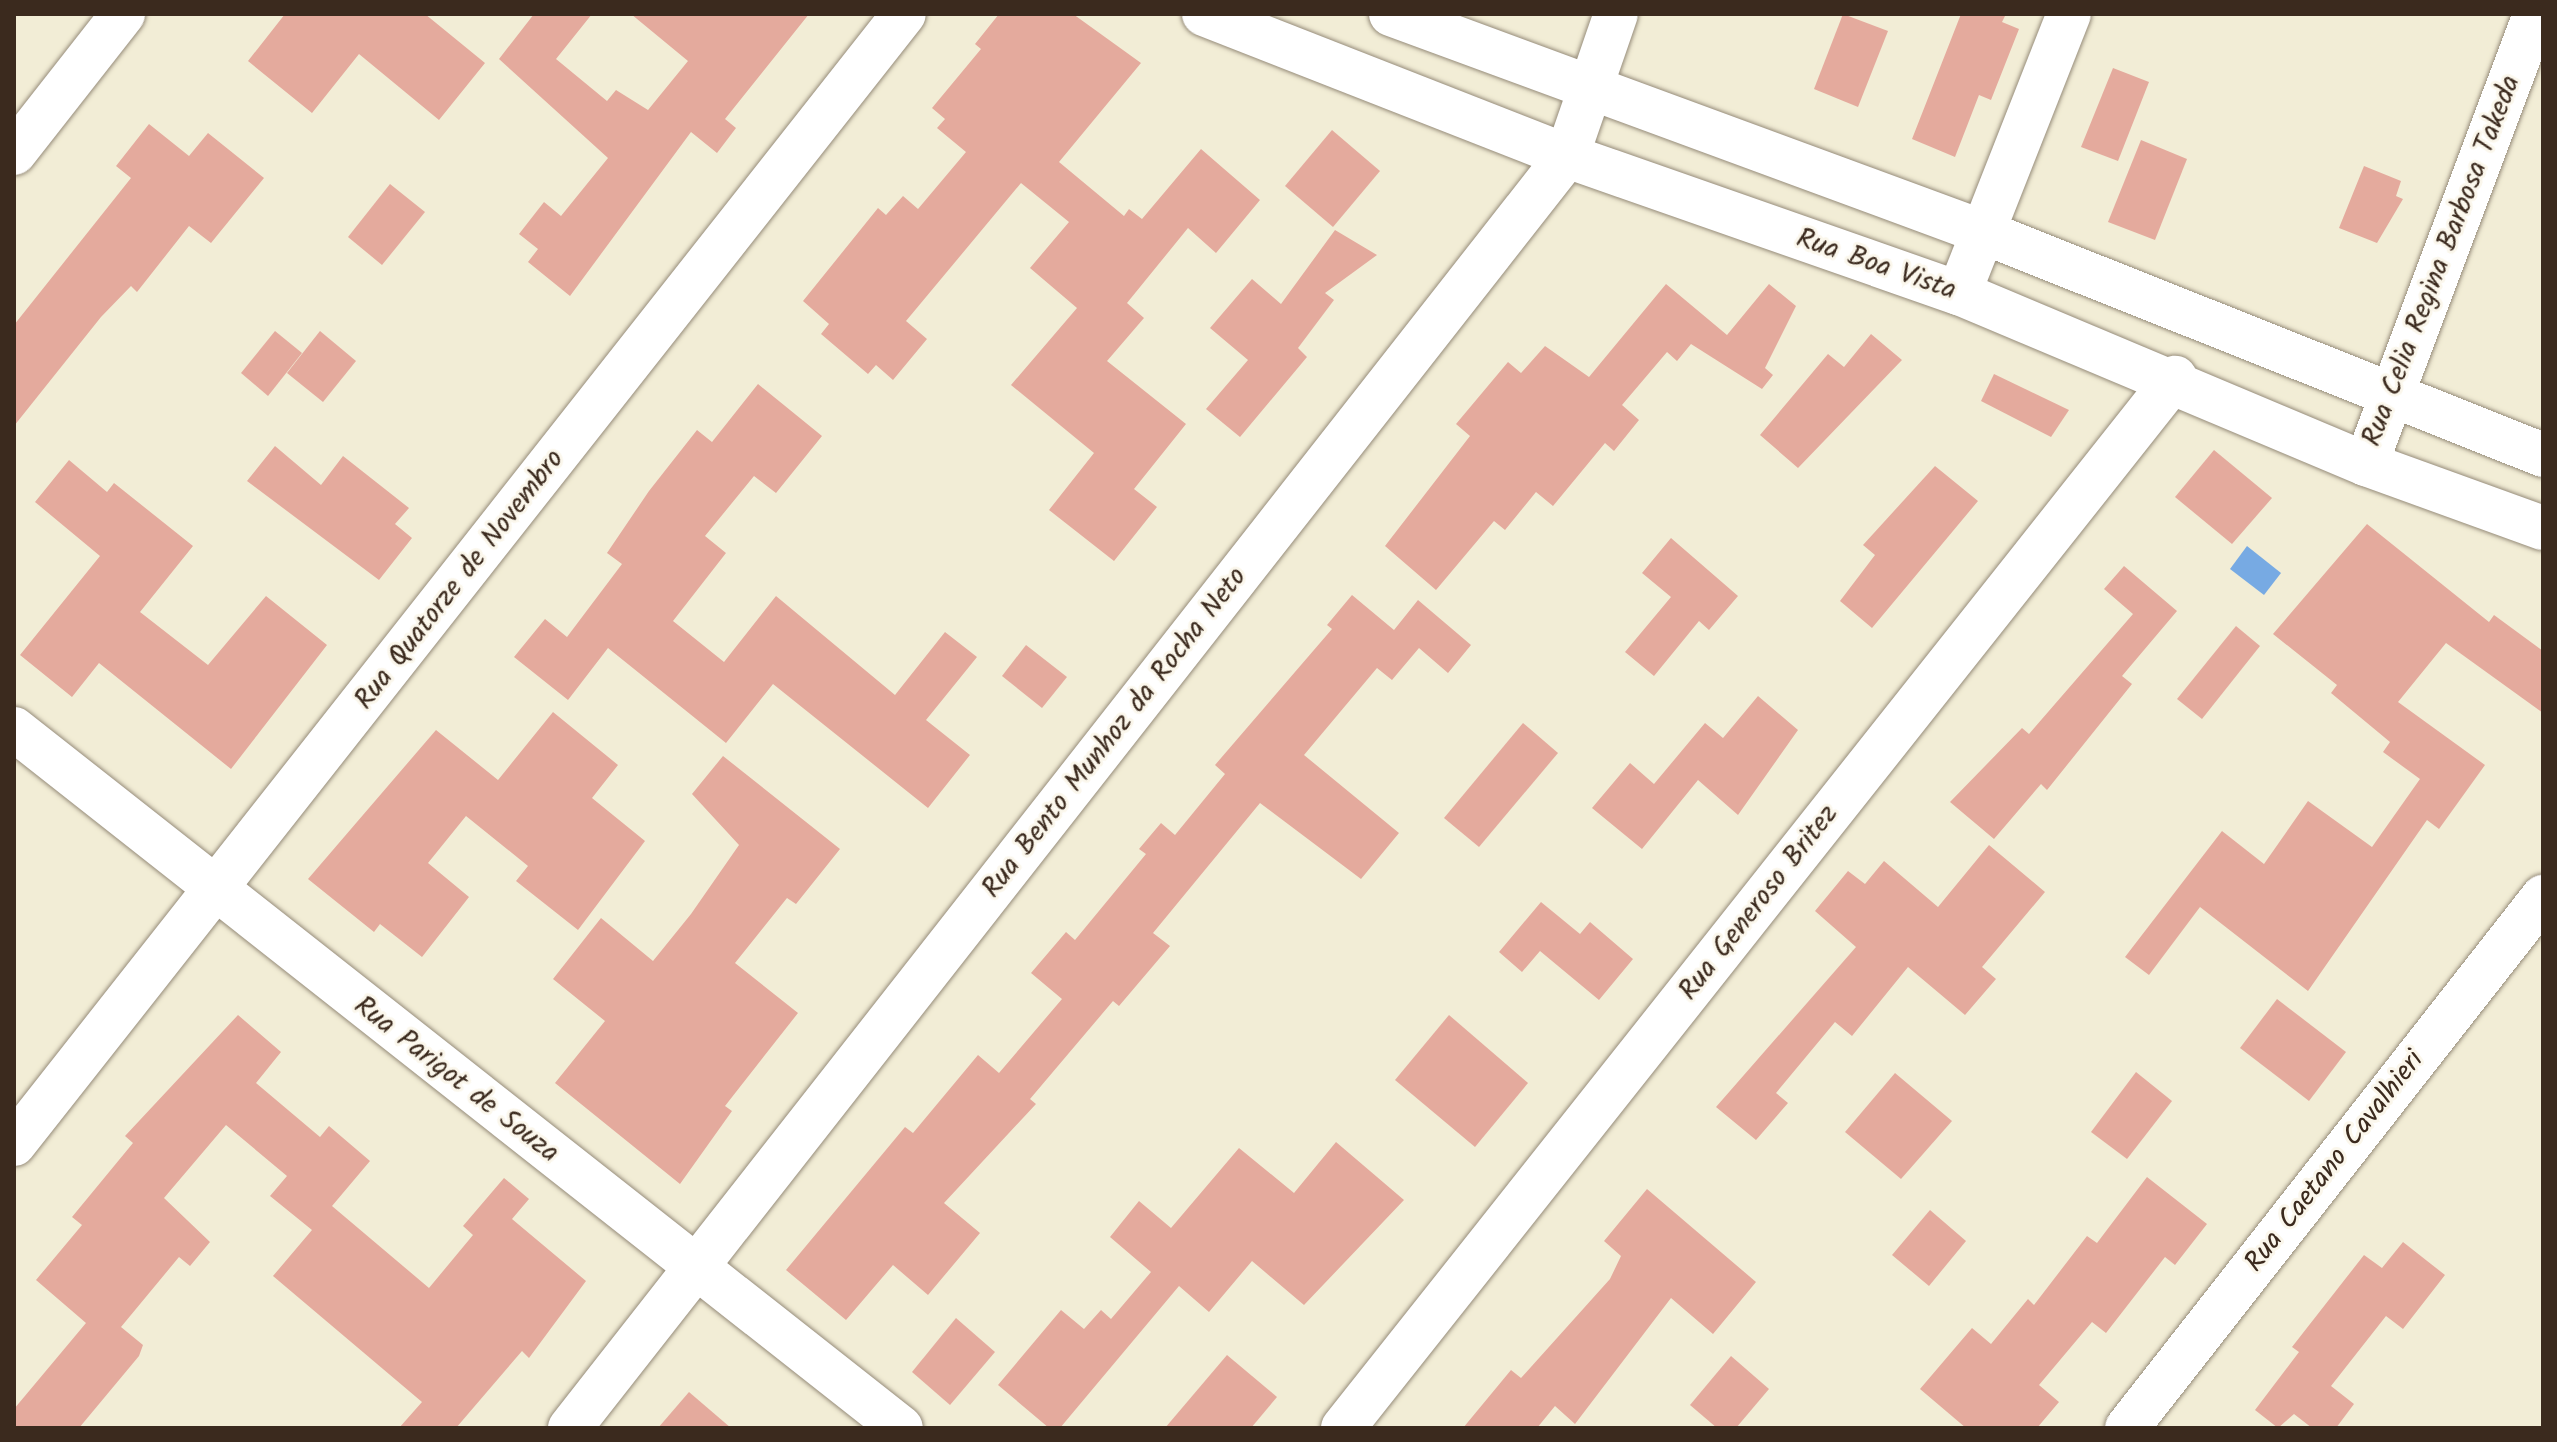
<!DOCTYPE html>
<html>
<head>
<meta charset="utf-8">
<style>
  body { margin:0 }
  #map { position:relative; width:2557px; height:1442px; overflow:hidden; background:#f2edd6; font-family:Kalam,sans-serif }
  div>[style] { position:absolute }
  .water>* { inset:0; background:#77aae3 }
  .building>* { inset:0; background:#e4aa9d }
  .roads { filter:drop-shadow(0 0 2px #968c7a) drop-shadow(0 0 2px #968c7a) }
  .minor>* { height:44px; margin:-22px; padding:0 22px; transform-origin:22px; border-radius:22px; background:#fff }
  span { translate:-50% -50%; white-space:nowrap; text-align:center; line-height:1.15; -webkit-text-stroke:6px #fbf7ec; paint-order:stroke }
  .street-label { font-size:28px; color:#3b2a1e }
  .frame { position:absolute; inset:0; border:16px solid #3b2a1e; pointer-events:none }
</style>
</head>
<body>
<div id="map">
  <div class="water">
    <i style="clip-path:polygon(2247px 546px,2281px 573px,2264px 595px,2230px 569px)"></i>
  </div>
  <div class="building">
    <i style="clip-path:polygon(285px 14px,425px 14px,485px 63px,439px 120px,359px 54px,312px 113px,248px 61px)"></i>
    <i style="clip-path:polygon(534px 14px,592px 14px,556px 59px,607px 101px,616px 90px,648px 110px,688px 61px,631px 14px,809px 14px,725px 119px,736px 128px,717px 153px,691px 132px,570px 296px,528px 262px,538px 249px,519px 234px,544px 202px,561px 216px,608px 158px,499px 59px)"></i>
    <i style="clip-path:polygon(999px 14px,1073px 14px,1141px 63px,1059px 162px,1124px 216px,1129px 209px,1142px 219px,1201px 149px,1260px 200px,1216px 253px,1188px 228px,1127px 303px,1144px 318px,1107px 361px,1186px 424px,1134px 489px,1157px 507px,1114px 561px,1049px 510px,1094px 453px,1011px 385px,1077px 308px,1030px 268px,1069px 222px,1021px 183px,906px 321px,927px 339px,893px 380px,876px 365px,868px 374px,821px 334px,829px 324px,803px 301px,878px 208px,886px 215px,903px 196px,918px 209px,966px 152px,937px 128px,945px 119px,932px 108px,981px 49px,975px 44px)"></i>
    <i style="clip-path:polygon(1843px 14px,1888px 31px,1858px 107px,1814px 89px)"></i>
    <i style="clip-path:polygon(1961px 14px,2006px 14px,2002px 22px,2019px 29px,1991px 100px,1979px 95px,1955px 157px,1912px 139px)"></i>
    <i style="clip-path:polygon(2113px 68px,2149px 82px,2118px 161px,2081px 147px)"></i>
    <i style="clip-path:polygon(149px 124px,189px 156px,208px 133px,264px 178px,211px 243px,189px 226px,137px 292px,131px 286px,101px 317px,14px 426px,14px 325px,131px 178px,116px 166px)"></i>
    <i style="clip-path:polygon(1332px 130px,1380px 171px,1333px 227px,1285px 186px)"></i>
    <i style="clip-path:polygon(2141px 140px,2187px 159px,2155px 240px,2108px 222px)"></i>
    <i style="clip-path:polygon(2364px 166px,2401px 181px,2396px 196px,2403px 199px,2377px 243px,2339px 228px)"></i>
    <i style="clip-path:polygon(390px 184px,425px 212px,382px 265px,348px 237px)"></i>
    <i style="clip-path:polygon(1335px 230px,1377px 255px,1325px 293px,1334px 300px,1298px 348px,1307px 357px,1240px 437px,1206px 409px,1248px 360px,1210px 328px,1252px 279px,1281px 304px)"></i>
    <i style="clip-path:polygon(1666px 284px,1727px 335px,1769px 284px,1796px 306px,1765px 368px,1773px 375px,1762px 389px,1691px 344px,1677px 361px,1667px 352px,1622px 405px,1639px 420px,1614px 451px,1605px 443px,1553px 506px,1536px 492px,1505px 530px,1494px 521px,1436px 590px,1385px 546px,1470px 436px,1456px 424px,1508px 362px,1521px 373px,1545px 346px,1589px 377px)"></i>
    <i style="clip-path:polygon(275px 331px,302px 353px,268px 396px,241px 373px)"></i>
    <i style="clip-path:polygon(320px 331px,356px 361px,323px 402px,287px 373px)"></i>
    <i style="clip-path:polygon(1871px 334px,1902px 360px,1798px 468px,1760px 435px,1828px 354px,1844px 367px)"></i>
    <i style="clip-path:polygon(1994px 374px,2069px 410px,2051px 437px,1981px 401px)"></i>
    <i style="clip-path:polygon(758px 384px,822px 436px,776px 493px,754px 476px,705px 536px,726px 553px,673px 621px,724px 662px,776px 596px,895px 695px,945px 632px,977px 657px,926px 720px,970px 755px,928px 808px,773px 684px,726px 743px,608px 648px,568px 700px,514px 657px,545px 619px,567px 637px,622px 564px,607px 553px,649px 491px,697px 430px,712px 442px)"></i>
    <i style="clip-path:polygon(275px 446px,321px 485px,343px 456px,409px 508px,395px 524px,412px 538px,379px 580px,247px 481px)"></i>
    <i style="clip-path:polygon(2214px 450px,2272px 498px,2232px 544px,2175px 497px)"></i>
    <i style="clip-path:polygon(69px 460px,107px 492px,114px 483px,193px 546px,140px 612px,208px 665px,266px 596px,327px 645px,231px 769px,99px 663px,72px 697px,20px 655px,100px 556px,35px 502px)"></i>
    <i style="clip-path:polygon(1935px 466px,1978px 501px,1872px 628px,1840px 601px,1875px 555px,1863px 545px)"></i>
    <i style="clip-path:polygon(2367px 524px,2489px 622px,2494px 615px,2543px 651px,2543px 713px,2446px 643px,2398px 702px,2485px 765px,2439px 829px,2427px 820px,2308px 991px,2200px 907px,2149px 975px,2125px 957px,2222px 831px,2264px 864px,2308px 801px,2372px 847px,2420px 779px,2383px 752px,2390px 742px,2331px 693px,2337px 685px,2273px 634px)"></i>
    <i style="clip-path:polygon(1671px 538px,1738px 596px,1709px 630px,1699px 621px,1654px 676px,1625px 652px,1671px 597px,1642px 573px)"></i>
    <i style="clip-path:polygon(2124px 566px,2177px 611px,2122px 676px,2132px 684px,2047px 790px,2041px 784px,1994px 839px,1950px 802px,2022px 728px,2029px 734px,2133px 614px,2104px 589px)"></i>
    <i style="clip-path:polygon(1352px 595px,1394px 630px,1418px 600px,1471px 645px,1448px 673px,1419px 648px,1392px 680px,1377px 668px,1304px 755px,1399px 833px,1361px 879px,1260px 803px,1153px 933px,1170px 946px,1119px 1006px,1113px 1001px,1030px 1099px,1036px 1104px,944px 1203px,980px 1233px,928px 1295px,893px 1265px,846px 1320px,786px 1270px,905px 1127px,913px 1133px,978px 1055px,999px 1073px,1062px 999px,1031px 973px,1066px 932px,1075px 940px,1146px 854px,1139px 849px,1161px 823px,1175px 835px,1225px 774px,1215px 765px,1332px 629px,1327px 625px)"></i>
    <i style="clip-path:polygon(2236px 626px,2260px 646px,2202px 719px,2177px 699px)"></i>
    <i style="clip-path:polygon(1026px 645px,1067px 677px,1042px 708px,1002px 676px)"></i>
    <i style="clip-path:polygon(1758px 696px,1798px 730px,1738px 815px,1698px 780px,1642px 849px,1592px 808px,1630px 763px,1654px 784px,1705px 723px,1723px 738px)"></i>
    <i style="clip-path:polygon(553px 712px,618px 765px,592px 798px,645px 841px,578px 930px,516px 881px,528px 866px,466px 816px,428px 863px,469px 897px,422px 957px,380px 924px,374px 932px,308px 879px,436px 730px,498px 780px)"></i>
    <i style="clip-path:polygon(1523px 723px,1558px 753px,1479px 847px,1444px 818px)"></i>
    <i style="clip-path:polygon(723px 756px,840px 849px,796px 904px,787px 898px,735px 963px,798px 1013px,725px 1106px,732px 1111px,680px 1184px,555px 1083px,605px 1021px,553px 979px,601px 918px,653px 961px,691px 914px,739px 845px,692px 794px)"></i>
    <i style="clip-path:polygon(1989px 845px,2045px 892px,1982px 967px,1996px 979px,1965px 1015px,1908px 967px,1852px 1036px,1835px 1022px,1776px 1093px,1788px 1103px,1756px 1140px,1716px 1107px,1856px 947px,1815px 911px,1848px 871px,1865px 884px,1884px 861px,1938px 907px)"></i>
    <i style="clip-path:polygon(1541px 902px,1580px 934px,1590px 922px,1633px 959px,1599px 1000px,1540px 951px,1522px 972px,1499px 952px)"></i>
    <i style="clip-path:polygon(2277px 999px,2346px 1052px,2309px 1101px,2240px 1048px)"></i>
    <i style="clip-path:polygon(238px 1015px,281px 1052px,256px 1083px,320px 1137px,329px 1126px,370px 1161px,332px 1206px,429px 1288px,473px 1235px,463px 1226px,504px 1178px,529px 1199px,512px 1219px,586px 1281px,529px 1358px,522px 1351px,456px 1428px,399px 1428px,422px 1402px,273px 1276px,312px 1230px,270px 1196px,287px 1176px,226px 1125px,164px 1198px,210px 1242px,190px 1266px,179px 1257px,121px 1327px,143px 1345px,139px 1356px,79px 1428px,14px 1428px,14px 1409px,86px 1323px,36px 1280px,82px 1225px,72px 1217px,133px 1143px,125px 1136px)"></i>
    <i style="clip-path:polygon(1449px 1015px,1528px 1083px,1475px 1147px,1395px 1080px)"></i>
    <i style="clip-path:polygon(2136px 1072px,2172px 1101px,2127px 1159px,2091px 1132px)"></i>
    <i style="clip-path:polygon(1895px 1073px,1952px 1121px,1901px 1179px,1845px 1132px)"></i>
    <i style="clip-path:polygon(1336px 1142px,1404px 1200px,1304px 1305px,1252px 1261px,1209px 1312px,1179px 1286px,1060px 1428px,1049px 1428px,998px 1385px,1061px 1310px,1084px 1329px,1101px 1310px,1111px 1319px,1151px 1272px,1110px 1237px,1139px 1201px,1171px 1228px,1239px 1148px,1294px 1193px)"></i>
    <i style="clip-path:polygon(2147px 1177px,2207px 1224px,2175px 1265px,2165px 1257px,2106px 1333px,2092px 1322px,2039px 1385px,2059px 1402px,2037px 1428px,1966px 1428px,1920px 1389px,1972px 1328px,1991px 1344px,2028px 1299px,2034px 1305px,2087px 1236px,2097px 1243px)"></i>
    <i style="clip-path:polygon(1647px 1189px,1756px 1282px,1713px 1334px,1671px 1298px,1575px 1424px,1555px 1406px,1537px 1428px,1463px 1428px,1511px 1370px,1521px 1378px,1610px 1279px,1621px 1256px,1604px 1241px)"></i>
    <i style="clip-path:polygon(1930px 1210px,1966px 1241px,1929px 1286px,1892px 1255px)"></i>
    <i style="clip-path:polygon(2403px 1242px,2445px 1275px,2403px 1329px,2386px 1316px,2331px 1386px,2354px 1404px,2336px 1428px,2312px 1428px,2294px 1414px,2278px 1428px,2255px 1410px,2299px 1352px,2292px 1347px,2364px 1255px,2382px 1268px)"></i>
    <i style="clip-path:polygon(956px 1318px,995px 1352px,950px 1405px,912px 1372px)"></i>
    <i style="clip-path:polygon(1227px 1355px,1277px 1397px,1251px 1428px,1165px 1428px)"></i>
    <i style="clip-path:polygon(1731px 1356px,1769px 1389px,1736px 1428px,1717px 1428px,1690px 1405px)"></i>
    <i style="clip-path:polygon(689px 1392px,731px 1428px,658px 1428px)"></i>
  </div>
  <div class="roads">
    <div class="minor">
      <i style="left:1204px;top:14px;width:390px;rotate:21.4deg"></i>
      <i style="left:1567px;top:156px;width:415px;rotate:19.3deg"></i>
      <i style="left:1959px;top:293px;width:441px;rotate:22.8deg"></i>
      <i style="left:2366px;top:464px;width:188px;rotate:19.9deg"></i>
      <i style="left:1391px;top:14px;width:631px;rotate:20.22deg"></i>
      <i style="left:1983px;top:232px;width:603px;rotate:21.71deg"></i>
      <i style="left:14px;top:153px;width:177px;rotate:-51.9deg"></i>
      <i style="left:1959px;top:293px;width:300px;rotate:-68.5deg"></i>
      <i style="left:2366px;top:464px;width:481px;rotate:-69.4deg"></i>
      <i style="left:14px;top:729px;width:1129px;rotate:38.24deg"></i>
      <i style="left:14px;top:1144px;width:1438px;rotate:-51.78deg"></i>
      <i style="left:570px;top:1428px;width:1616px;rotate:-51.91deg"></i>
      <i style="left:1567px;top:156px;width:150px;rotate:-71deg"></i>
      <i style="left:1343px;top:1428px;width:1340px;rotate:-51.61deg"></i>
      <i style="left:2127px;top:1428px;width:675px;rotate:-51.92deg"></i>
    </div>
  </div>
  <div class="street-label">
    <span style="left:2442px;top:261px;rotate:-69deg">Rua Celia Regina Barbosa Takeda</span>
    <span style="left:1876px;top:265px;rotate:19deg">Rua Boa Vista</span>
    <span style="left:460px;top:580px;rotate:-52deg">Rua Quatorze de Novembro</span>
    <span style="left:1115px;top:733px;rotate:-52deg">Rua Bento Munhoz da Rocha Neto</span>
    <span style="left:1759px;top:903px;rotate:-52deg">Rua Generoso Britez</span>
    <span style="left:456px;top:1080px;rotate:38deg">Rua Parigot de Souza</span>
    <span style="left:2335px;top:1162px;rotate:-52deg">Rua Caetano Cavalhieri</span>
  </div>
  <div class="frame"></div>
</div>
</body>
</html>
